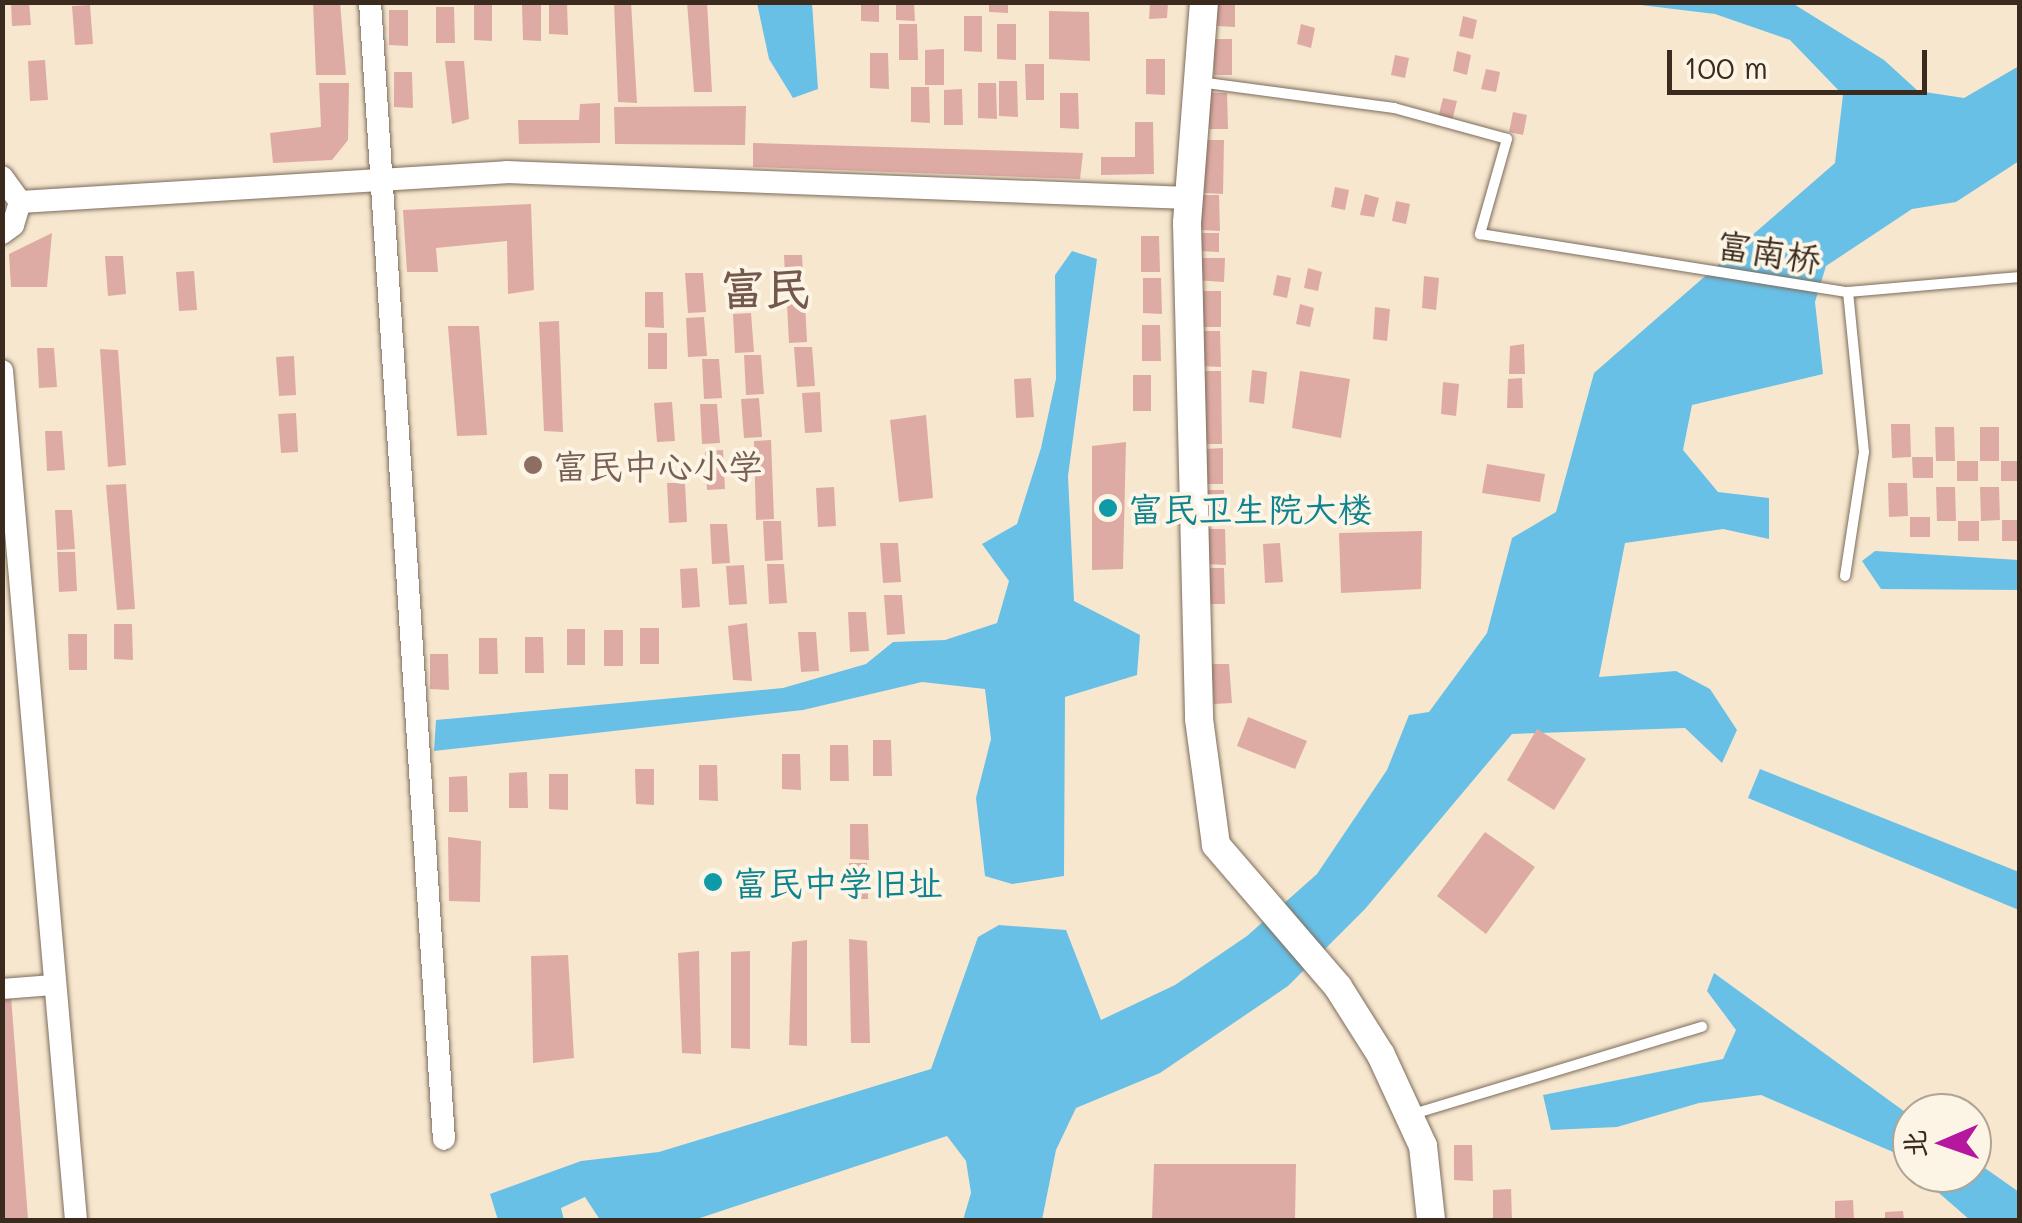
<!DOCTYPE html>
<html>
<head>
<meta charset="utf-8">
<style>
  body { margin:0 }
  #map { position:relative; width:2022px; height:1223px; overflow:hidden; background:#f7e7cf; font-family:Mali,"LXGW WenKai TC",sans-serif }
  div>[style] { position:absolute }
  .water>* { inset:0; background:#69c0e6 }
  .building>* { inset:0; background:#deaba4 }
  .roads { filter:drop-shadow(0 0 2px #7d6c5c) drop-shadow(0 0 2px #7d6c5c) }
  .service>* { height:10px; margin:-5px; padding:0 5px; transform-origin:5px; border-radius:5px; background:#fff }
  .minor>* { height:20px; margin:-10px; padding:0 10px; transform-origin:10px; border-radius:10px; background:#fff }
  .tertiary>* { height:22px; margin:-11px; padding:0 11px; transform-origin:11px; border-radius:11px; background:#fff }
  .secondary>* { height:28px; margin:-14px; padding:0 14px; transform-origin:14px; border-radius:14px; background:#fff }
  .dots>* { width:28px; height:28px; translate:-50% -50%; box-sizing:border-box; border:5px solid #fcf5e5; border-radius:50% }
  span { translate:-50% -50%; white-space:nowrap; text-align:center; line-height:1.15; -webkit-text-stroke:8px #fcf5e5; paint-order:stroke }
  .street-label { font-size:35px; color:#3b2a1e }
  .education-label { font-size:35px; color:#785e54 }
  .left { translate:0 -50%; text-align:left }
  .culture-label { font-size:35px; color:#0d838f }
  .district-label { font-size:45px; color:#74574d; font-weight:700 }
  .frame { position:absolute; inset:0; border:5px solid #3b2a1e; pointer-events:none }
  .north { position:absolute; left:1892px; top:1093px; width:100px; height:100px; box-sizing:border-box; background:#fcf5e5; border:2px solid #afa495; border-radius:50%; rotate:268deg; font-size:28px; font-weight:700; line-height:40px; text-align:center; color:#3b2a1e }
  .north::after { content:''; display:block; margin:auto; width:35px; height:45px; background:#b5179e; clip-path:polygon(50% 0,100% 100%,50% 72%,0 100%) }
  .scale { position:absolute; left:1667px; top:50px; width:260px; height:45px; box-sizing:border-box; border:5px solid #3b2a1e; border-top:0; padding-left:12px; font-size:30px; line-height:35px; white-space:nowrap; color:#3b2a1e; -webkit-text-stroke:8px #fcf5e5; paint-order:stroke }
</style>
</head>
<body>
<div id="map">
  <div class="water">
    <i style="clip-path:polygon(757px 3px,812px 3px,818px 89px,793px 98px,769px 59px)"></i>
    <i style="clip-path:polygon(1624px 3px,1792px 3px,1884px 60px,1918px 91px,1964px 98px,2019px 66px,2019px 161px,1956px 202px,1912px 209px,1826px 266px,1815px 302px,1823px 374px,1692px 405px,1683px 450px,1718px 492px,1769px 498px,1769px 539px,1723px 529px,1625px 543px,1599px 677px,1676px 671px,1710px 689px,1737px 730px,1722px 763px,1685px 728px,1512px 734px,1365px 909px,1288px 986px,1160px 1073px,1076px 1108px,1056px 1150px,1042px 1220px,963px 1220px,971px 1193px,966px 1161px,947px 1136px,694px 1220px,600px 1220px,585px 1197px,561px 1208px,564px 1220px,498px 1220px,490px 1194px,581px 1161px,659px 1152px,931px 1069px,978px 937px,999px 925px,1066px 930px,1101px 1020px,1175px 985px,1247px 936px,1317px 874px,1387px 770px,1409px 715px,1429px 712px,1487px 633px,1512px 538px,1556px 512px,1594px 373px,1835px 163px,1843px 95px,1790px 40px,1715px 14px)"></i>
    <i style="clip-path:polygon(1072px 251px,1097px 259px,1068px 476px,1074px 601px,1140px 635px,1137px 675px,1065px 697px,1064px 876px,1012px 884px,985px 876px,976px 798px,991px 739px,985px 689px,922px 682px,803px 710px,434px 751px,436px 720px,783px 688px,866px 664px,893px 642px,945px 640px,997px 623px,1009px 581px,982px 544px,1017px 524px,1041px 448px,1056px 379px,1055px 275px)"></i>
    <i style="clip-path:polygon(1875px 551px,2019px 560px,2019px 590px,1881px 589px,1862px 561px)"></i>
    <i style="clip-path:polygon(1760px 769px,2019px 872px,2019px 910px,1748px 798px)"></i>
    <i style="clip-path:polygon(1714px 973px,1912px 1117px,1912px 1169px,1893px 1152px,1761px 1095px,1699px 1103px,1617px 1127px,1551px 1130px,1543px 1095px,1723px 1059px,1736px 1030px,1707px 991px)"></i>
    <i style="clip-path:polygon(1972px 1159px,2019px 1192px,2019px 1220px,1970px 1220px,1916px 1173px,1972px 1173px)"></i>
  </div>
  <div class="building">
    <i style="clip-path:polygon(11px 2px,29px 2px,31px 25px,12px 26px)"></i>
    <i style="clip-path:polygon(313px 2px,340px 2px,346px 75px,316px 75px)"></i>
    <i style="clip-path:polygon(549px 2px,567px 2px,568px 35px,549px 34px)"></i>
    <i style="clip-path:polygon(614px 2px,631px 2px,637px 103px,618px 102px)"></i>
    <i style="clip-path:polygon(687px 2px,707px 2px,712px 92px,694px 92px)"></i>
    <i style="clip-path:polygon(861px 2px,879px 2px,879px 22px,861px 21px)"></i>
    <i style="clip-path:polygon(896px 2px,914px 2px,915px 21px,896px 20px)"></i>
    <i style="clip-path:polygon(989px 2px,1008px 2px,1008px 13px,989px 12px)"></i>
    <i style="clip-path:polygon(1150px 2px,1168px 2px,1167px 18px,1149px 19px)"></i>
    <i style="clip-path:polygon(1216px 2px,1235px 2px,1235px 27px,1217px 26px)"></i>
    <i style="clip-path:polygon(90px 5px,93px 44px,75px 45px,72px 6px)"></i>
    <i style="clip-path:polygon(474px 5px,492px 5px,492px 41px,474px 40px)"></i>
    <i style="clip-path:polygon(522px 5px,541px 5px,541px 41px,523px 40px)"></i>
    <i style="clip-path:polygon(436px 7px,454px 7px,455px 43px,436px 43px)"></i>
    <i style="clip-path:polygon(389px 10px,408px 10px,408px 46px,389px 45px)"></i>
    <i style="clip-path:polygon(1049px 11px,1089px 12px,1090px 61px,1049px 59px)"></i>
    <i style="clip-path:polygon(964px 16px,982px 16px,982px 52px,964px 51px)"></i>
    <i style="clip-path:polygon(1463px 16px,1477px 20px,1473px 39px,1459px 36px)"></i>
    <i style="clip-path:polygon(899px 24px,917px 24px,918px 60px,899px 60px)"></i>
    <i style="clip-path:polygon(997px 24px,1016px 24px,1016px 60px,997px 59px)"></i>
    <i style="clip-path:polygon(1301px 24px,1315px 28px,1311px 48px,1297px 44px)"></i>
    <i style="clip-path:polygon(1214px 39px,1232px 39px,1232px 75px,1214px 75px)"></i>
    <i style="clip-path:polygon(944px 49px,944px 85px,925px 85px,925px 50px)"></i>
    <i style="clip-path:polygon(1457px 51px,1471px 55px,1467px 75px,1453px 71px)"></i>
    <i style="clip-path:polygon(870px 53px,888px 53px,889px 89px,870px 88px)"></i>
    <i style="clip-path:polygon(1395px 55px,1409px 58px,1405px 78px,1391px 75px)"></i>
    <i style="clip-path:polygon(1146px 59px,1165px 59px,1165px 95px,1146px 94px)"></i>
    <i style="clip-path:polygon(45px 60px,48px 100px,30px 101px,28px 61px)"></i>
    <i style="clip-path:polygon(445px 61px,464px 61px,469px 119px,452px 124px)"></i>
    <i style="clip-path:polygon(1025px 64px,1044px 64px,1044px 100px,1026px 100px)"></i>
    <i style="clip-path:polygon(1486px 69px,1500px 72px,1496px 92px,1481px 89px)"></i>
    <i style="clip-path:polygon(394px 72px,412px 72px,413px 108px,394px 107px)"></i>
    <i style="clip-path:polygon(999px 81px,1017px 81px,1018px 117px,999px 116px)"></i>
    <i style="clip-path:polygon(319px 83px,349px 83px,348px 140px,332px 160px,273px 163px,270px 133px,321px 127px)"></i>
    <i style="clip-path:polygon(978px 83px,996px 83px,997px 119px,978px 118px)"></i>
    <i style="clip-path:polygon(911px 87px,929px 87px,930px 123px,911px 122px)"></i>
    <i style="clip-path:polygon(962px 89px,963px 125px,944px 125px,944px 90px)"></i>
    <i style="clip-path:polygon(1060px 93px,1078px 93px,1079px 129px,1060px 128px)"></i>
    <i style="clip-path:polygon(1209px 93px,1227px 93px,1228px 129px,1209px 129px)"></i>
    <i style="clip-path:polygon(1443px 98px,1457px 101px,1452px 121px,1438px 118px)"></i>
    <i style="clip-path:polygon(600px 103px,600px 143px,519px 144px,518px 120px,579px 120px,580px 104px)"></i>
    <i style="clip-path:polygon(746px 106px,745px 145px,615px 144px,614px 107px)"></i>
    <i style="clip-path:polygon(1513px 112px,1527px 115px,1523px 135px,1509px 132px)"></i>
    <i style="clip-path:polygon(1135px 122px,1153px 122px,1154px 174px,1101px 175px,1101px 157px,1135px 157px)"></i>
    <i style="clip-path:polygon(1205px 140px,1224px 140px,1223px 194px,1204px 193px)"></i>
    <i style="clip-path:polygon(753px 143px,1083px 153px,1080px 179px,753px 167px)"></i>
    <i style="clip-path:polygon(1335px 187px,1349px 190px,1345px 210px,1331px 207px)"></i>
    <i style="clip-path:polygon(1365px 194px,1379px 198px,1374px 217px,1360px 215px)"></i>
    <i style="clip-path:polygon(1201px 195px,1219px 195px,1220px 231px,1201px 230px)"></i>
    <i style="clip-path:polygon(1396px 201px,1410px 204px,1406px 224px,1392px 221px)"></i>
    <i style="clip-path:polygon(531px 204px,534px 290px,508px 294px,507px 241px,436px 248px,438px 272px,407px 272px,403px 210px)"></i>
    <i style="clip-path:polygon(52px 233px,47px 287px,11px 287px,9px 254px)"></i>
    <i style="clip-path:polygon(1201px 233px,1219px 233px,1219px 252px,1201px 251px)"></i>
    <i style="clip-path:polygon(1141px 236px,1159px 236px,1160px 272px,1141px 272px)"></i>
    <i style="clip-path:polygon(784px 255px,802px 255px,804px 294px,786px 295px)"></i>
    <i style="clip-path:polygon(105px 256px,123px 256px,126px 294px,108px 296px)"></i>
    <i style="clip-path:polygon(1195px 258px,1225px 258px,1224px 282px,1195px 280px)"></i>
    <i style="clip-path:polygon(1308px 268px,1322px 272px,1318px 291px,1304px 288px)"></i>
    <i style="clip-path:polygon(728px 270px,746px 270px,748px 309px,730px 310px)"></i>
    <i style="clip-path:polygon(194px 271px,197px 310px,179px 311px,176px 272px)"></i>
    <i style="clip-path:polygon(685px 273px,703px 273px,706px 312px,688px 313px)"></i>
    <i style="clip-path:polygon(1277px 275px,1291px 278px,1287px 298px,1273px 295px)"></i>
    <i style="clip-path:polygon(1424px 276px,1439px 278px,1436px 310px,1422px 308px)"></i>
    <i style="clip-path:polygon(1143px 278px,1161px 278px,1162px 314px,1143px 313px)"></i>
    <i style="clip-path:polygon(1203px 291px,1221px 291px,1221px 327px,1203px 327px)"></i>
    <i style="clip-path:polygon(645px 292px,663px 292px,664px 328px,645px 327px)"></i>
    <i style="clip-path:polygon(805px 303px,807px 342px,789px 343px,787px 304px)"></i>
    <i style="clip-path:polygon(1300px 304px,1314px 308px,1310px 327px,1296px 324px)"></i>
    <i style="clip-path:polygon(1375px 307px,1390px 309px,1387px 341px,1373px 339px)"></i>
    <i style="clip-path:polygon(751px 313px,754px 352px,735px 353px,733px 314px)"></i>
    <i style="clip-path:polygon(704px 317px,707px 356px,688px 357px,686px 318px)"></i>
    <i style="clip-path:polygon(559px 321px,563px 432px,544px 431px,539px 322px)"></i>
    <i style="clip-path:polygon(1142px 325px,1160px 325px,1161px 361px,1142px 361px)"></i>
    <i style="clip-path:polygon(448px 326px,479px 326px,487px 435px,457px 436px)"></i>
    <i style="clip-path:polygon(1202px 331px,1220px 331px,1221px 367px,1202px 366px)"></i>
    <i style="clip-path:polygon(648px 333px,667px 333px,667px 369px,648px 369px)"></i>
    <i style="clip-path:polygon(1524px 344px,1525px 374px,1509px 374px,1510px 346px)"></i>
    <i style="clip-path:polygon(794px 347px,812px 347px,815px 386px,797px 387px)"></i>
    <i style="clip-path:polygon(37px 348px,54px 348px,57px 387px,39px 388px)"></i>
    <i style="clip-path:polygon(100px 349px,118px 350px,126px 465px,108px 467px)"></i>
    <i style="clip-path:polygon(744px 355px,761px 355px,764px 394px,746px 395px)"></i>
    <i style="clip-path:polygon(294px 356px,296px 395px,279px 396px,276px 357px)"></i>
    <i style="clip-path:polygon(702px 359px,719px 359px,722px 398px,704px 399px)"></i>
    <i style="clip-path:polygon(1252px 370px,1267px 372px,1264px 404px,1249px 402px)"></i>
    <i style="clip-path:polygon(1203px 371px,1221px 371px,1222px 444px,1203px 444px)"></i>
    <i style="clip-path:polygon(1300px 371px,1350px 379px,1341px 438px,1292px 428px)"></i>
    <i style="clip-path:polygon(1133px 375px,1151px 375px,1151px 411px,1133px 411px)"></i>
    <i style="clip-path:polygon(1031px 378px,1034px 417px,1016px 418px,1014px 379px)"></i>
    <i style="clip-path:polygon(1522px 378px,1523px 408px,1507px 408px,1508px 379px)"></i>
    <i style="clip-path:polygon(1443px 382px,1459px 384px,1456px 416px,1441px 414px)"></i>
    <i style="clip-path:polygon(820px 392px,822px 432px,805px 433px,802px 393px)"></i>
    <i style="clip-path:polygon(759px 398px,762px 437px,744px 438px,741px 399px)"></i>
    <i style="clip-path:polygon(672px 402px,675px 441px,657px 442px,654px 403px)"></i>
    <i style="clip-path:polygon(700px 404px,717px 404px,720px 443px,702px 444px)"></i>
    <i style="clip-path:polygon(296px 413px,298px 452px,281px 453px,278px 414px)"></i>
    <i style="clip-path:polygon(926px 415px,933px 498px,899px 502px,890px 420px)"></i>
    <i style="clip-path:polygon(1891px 424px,1910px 424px,1911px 457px,1892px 458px)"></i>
    <i style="clip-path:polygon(1935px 427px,1954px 427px,1955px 461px,1936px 461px)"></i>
    <i style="clip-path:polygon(1980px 427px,1999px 427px,1999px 461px,1980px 461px)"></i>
    <i style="clip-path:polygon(45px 431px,62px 431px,65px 470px,47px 471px)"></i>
    <i style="clip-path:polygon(771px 440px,774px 519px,756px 520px,754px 441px)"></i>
    <i style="clip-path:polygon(1126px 442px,1123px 569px,1092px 570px,1092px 446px)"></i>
    <i style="clip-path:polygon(1223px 448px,1223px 484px,1205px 484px,1205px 449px)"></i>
    <i style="clip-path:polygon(723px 450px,725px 489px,707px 490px,705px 451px)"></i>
    <i style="clip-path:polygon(1912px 457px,1933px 457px,1933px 478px,1913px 478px)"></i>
    <i style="clip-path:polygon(1957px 461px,1978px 461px,1978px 481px,1957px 481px)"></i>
    <i style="clip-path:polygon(2001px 461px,2020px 461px,2020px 481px,2001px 481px)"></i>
    <i style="clip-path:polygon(1487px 464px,1545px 474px,1540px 502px,1482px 493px)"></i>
    <i style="clip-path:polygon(667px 483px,685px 483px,687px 522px,669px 523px)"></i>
    <i style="clip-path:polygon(1888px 483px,1907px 483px,1908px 516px,1889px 517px)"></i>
    <i style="clip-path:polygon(126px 484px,135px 609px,117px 610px,106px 485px)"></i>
    <i style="clip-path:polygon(834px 487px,836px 526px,818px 527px,816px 488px)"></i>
    <i style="clip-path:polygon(1936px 487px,1955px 487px,1956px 521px,1937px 521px)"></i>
    <i style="clip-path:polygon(1980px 487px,1999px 487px,2000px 520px,1981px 521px)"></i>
    <i style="clip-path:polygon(1206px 490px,1224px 490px,1225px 526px,1206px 525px)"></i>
    <i style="clip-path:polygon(55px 510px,72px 510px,75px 549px,57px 550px)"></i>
    <i style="clip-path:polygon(1910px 517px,1930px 517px,1930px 537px,1910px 537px)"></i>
    <i style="clip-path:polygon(2002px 520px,2020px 520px,2020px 541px,2002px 541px)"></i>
    <i style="clip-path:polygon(763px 521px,781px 521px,783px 560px,765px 561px)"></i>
    <i style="clip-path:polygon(1958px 521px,1979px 521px,1979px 541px,1958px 541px)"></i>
    <i style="clip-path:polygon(710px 524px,727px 524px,730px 563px,712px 564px)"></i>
    <i style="clip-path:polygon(1207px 529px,1225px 529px,1226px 565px,1207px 564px)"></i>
    <i style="clip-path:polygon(1422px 531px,1421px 589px,1341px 593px,1339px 533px)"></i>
    <i style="clip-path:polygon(880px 543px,898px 543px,901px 582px,883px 583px)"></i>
    <i style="clip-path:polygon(1280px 543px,1283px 582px,1265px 583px,1263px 544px)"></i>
    <i style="clip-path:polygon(57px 552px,75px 552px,77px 591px,59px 592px)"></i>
    <i style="clip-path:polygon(767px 564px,784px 564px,787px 603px,769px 604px)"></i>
    <i style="clip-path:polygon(744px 565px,747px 604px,729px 605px,726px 566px)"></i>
    <i style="clip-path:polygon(697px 568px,700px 607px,682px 608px,680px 569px)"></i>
    <i style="clip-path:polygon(1206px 568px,1224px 568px,1225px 604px,1206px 604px)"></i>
    <i style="clip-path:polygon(884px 595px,902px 595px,905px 634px,887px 635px)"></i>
    <i style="clip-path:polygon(848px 612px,866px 612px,869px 651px,850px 652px)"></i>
    <i style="clip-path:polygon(747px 623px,752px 681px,733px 680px,728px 626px)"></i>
    <i style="clip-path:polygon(114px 624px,132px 624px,133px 660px,114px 659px)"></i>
    <i style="clip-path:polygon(640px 628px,659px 628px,659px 664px,640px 664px)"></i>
    <i style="clip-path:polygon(567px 629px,585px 629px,585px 665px,567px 665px)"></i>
    <i style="clip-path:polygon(604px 630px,623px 630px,623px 666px,604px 666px)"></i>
    <i style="clip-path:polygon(798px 632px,816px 632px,819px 671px,801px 672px)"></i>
    <i style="clip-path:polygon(68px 634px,87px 634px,87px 670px,69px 670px)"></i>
    <i style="clip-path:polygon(525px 637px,543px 637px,544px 673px,525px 673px)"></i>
    <i style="clip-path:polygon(479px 638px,497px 638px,498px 674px,479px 674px)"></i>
    <i style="clip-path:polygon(430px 654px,448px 654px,449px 690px,430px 689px)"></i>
    <i style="clip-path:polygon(1211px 664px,1229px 664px,1232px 703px,1214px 704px)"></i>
    <i style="clip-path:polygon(1248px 717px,1307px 741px,1295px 769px,1237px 746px)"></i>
    <i style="clip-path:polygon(1537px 729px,1586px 759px,1554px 810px,1507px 780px)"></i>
    <i style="clip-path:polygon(873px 740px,891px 740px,892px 776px,873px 776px)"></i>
    <i style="clip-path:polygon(830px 745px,848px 745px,849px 781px,830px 781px)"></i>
    <i style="clip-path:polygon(782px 754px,800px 754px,801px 790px,782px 789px)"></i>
    <i style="clip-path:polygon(699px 765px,717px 765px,718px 801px,699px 800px)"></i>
    <i style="clip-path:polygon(635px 769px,654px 769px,654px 805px,636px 804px)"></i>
    <i style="clip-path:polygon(527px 772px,528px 808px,509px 808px,509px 773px)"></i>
    <i style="clip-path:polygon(549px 774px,568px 774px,568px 810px,549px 809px)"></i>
    <i style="clip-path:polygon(467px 776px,468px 812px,449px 812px,449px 777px)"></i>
    <i style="clip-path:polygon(850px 824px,868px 824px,869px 860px,850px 859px)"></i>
    <i style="clip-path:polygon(1485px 832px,1535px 867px,1486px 934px,1437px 896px)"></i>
    <i style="clip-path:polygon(448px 837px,481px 841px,480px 902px,449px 901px)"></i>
    <i style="clip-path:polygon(849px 863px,867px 863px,868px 899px,849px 899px)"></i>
    <i style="clip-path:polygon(849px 939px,867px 941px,870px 1043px,851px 1043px)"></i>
    <i style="clip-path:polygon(807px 940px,807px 1046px,789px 1045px,792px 942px)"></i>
    <i style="clip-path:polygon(699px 951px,701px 1054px,682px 1053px,678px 953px)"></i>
    <i style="clip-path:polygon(750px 951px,750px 1049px,731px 1048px,731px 952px)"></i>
    <i style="clip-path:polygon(568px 955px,574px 1058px,533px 1063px,531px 956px)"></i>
    <i style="clip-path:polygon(2px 996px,11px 996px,28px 1219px,2px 1220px)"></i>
    <i style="clip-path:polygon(1454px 1145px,1472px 1145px,1473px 1181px,1454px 1180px)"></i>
    <i style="clip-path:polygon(1154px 1164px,1296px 1164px,1295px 1220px,1152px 1220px)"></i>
    <i style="clip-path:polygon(1511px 1189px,1512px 1220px,1493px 1220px,1493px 1190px)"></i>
    <i style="clip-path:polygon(1853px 1200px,1854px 1220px,1835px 1220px,1835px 1201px)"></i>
    <i style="clip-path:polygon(1903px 1211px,1904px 1220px,1885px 1220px,1885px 1212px)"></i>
  </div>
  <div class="roads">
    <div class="service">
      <i style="left:1199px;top:82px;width:197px;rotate:7.6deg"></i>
      <i style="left:1394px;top:108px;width:117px;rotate:15.3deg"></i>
      <i style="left:1507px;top:139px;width:99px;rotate:105.9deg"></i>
      <i style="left:1480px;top:234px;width:373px;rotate:9deg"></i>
      <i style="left:1848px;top:292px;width:173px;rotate:-5deg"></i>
      <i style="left:1845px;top:576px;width:125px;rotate:-81.3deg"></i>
      <i style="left:1864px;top:452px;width:161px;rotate:-95.7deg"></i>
      <i style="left:1413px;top:1114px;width:302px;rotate:-16.8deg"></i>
    </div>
    <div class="minor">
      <i style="left:2px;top:989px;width:51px;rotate:-4.5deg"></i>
    </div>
    <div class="tertiary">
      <i style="left:370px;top:2px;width:1139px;rotate:86.28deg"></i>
      <i style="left:2px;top:177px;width:31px;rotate:54deg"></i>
      <i style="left:20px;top:202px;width:24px;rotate:107deg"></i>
      <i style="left:13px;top:225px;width:14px;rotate:144deg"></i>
      <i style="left:20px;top:202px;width:487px;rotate:-3.5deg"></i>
      <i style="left:506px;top:172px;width:683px;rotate:2.18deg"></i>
      <i style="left:2px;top:371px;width:852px;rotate:85.02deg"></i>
    </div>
    <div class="secondary">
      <i style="left:1204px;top:2px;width:222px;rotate:94.4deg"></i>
      <i style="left:1187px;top:223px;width:496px;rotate:88.6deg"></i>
      <i style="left:1199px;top:719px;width:127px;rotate:82.3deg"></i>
      <i style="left:1216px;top:845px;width:187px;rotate:49.3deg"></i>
      <i style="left:1338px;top:987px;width:80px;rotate:57.7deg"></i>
      <i style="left:1381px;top:1055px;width:100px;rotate:65.2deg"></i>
      <i style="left:1423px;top:1146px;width:74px;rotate:83.8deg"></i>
    </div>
  </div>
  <div class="dots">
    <i style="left:533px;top:465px;background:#8d6e63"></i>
    <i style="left:1108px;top:508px;background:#0f9aa8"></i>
    <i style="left:713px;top:882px;background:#0f9aa8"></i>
  </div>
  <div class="street-label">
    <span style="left:1769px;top:251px;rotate:9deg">富南桥</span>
  </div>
  <div class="education-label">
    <span class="left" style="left:553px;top:465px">富民中心小学</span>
  </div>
  <div class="culture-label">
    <span class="left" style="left:1128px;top:508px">富民卫生院大楼</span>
    <span class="left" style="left:733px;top:882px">富民中学旧址</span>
  </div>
  <div class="district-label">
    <span style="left:765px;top:288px">富民</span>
  </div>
  <div class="frame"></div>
  <div class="north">北</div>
  <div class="scale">100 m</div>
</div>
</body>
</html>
